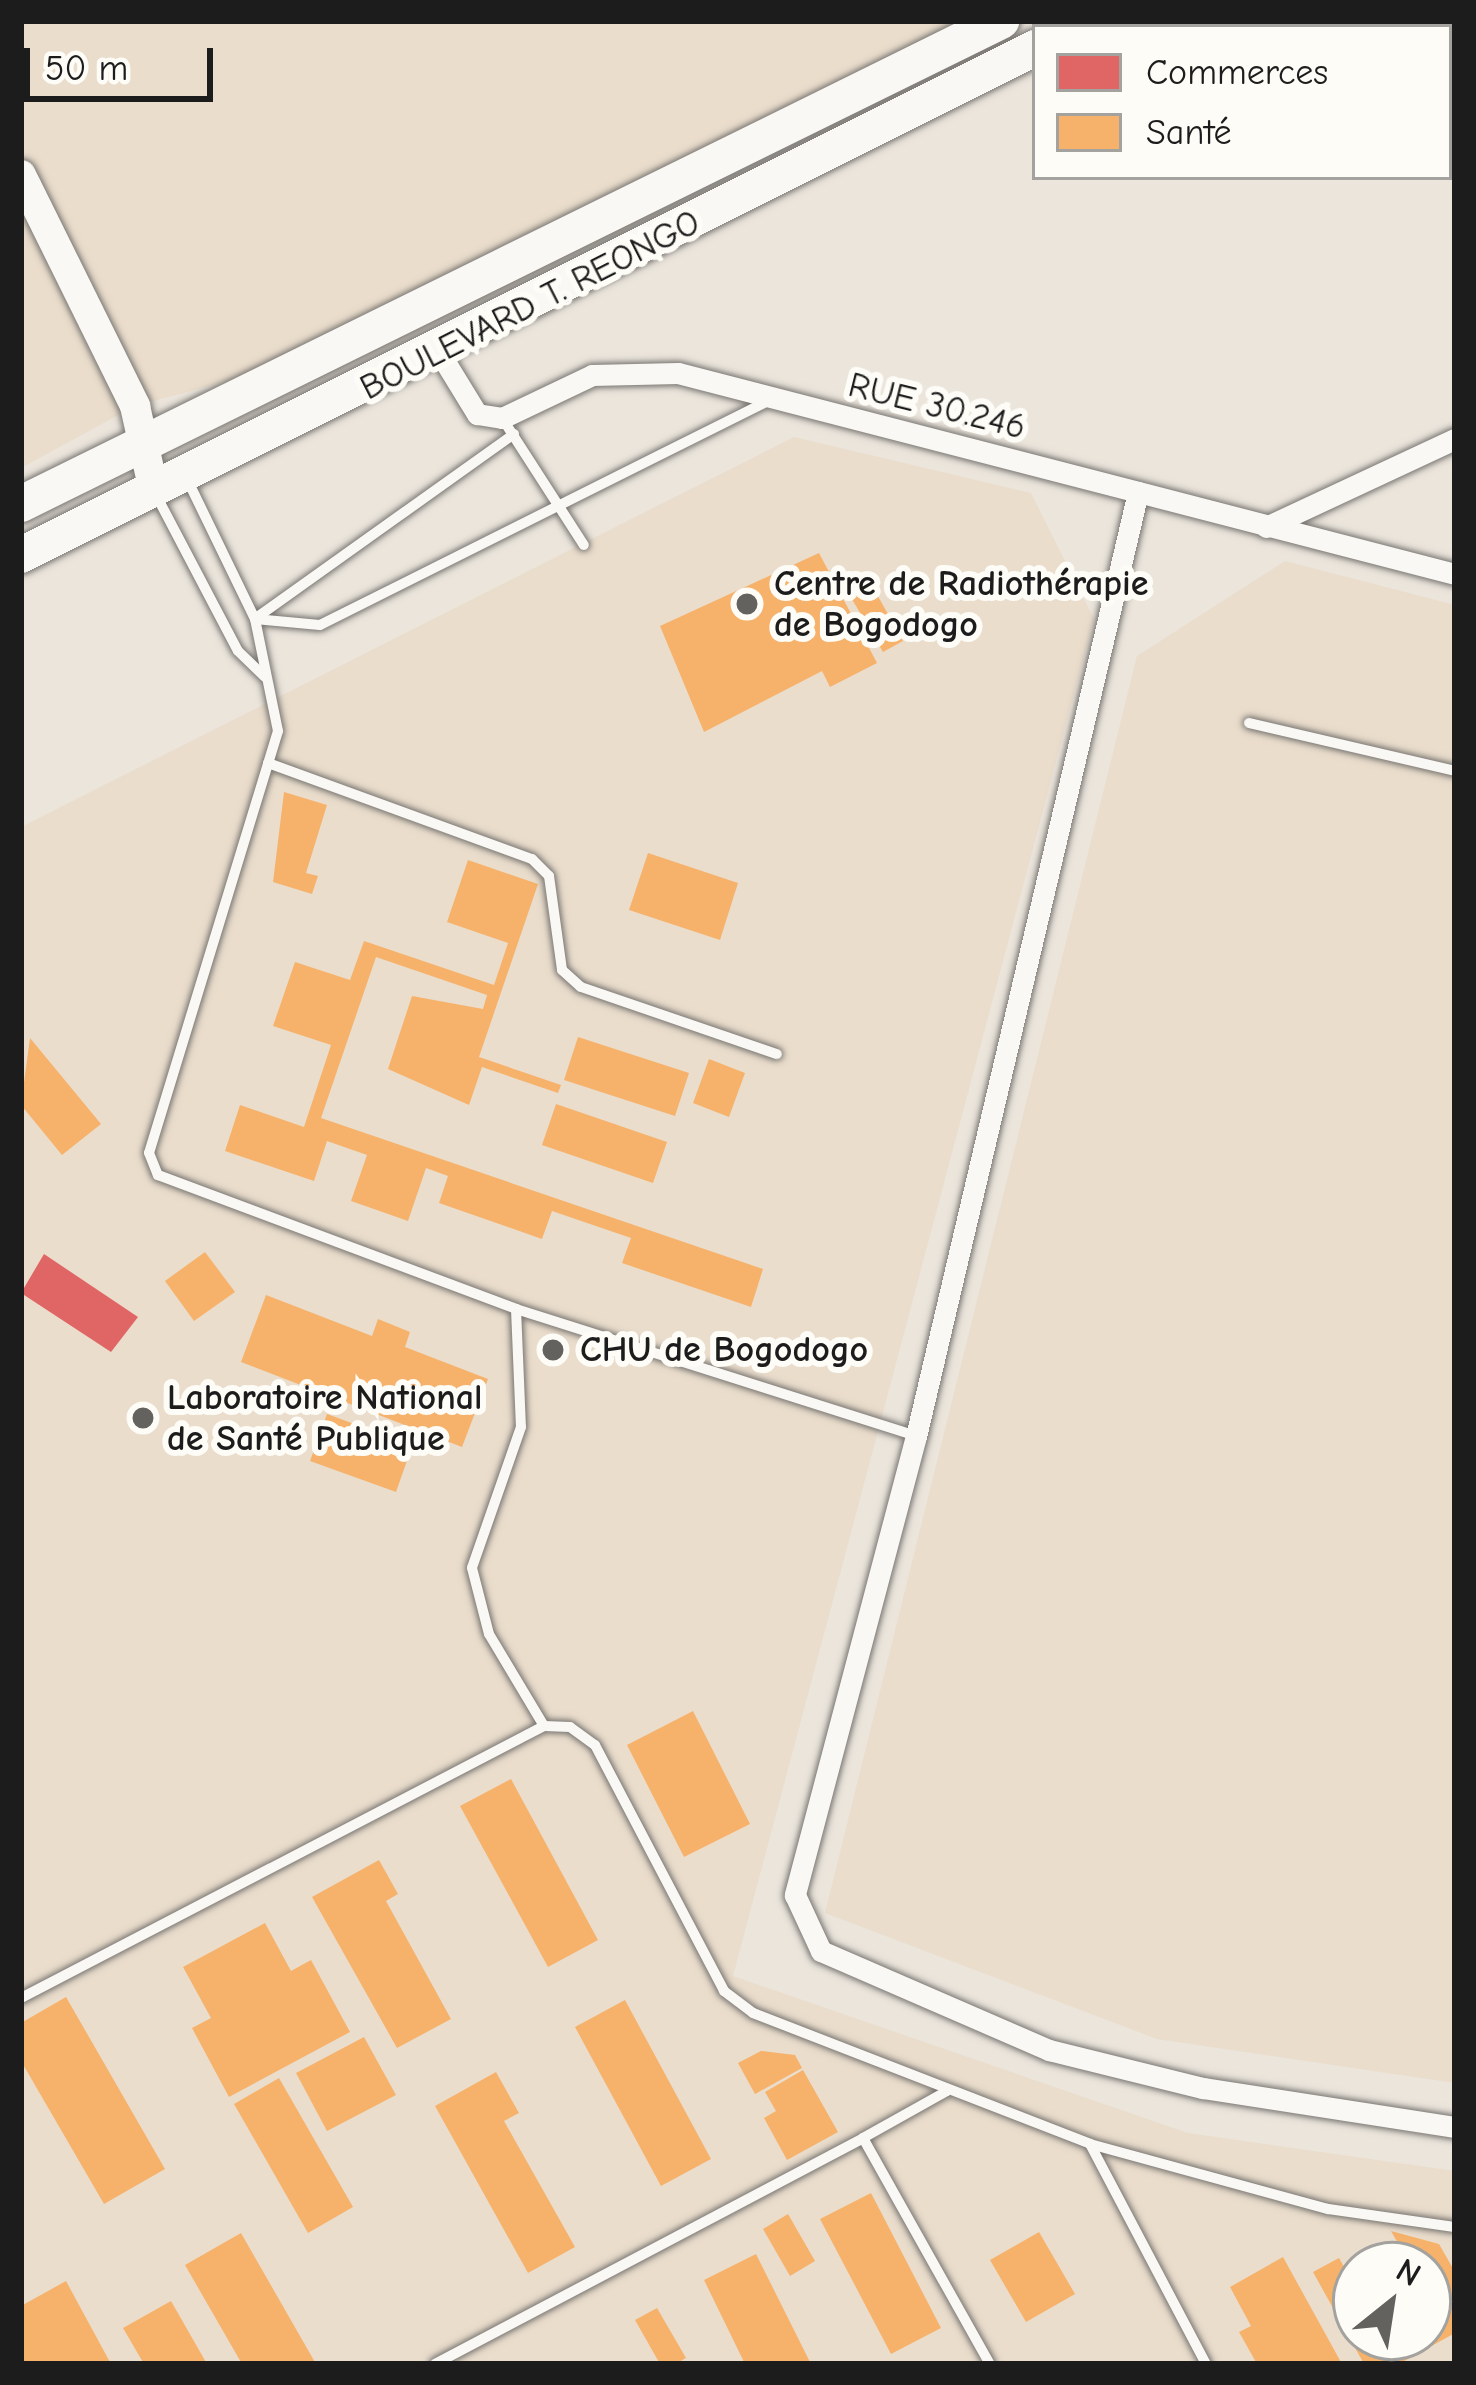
<!DOCTYPE html>
<html>
<head>
<meta charset="utf-8">
<style>
  body { margin:0 }
  #map { position:relative; width:1476px; height:2385px; overflow:hidden; background:#ebe5dc; font-family:"Comic Neue",sans-serif }
  div>[style] { position:absolute }
  .built>* { inset:0; background:#eaddcc }
  .shops>* { inset:0; background:#e06666 }
  .health>* { inset:0; background:#f6b26b }
  .roads { filter:drop-shadow(0 0 3px #797672) drop-shadow(0 0 3px #797672) }
  .lane>* { height:10px; margin:-5px; padding:0 5px; transform-origin:5px; border-radius:5px; background:#f9f8f5 }
  .street>* { height:21px; margin:-10.5px; padding:0 10.5px; transform-origin:10.5px; border-radius:10.5px; background:#f9f8f5 }
  .secondary>* { height:30px; margin:-15px; padding:0 15px; transform-origin:15px; border-radius:15px; background:#f9f8f5 }
  .primary>* { height:36px; margin:-18px; padding:0 18px; transform-origin:18px; border-radius:18px; background:#f9f8f5 }
  .dots>* { width:33px; height:33px; translate:-50% -50%; box-sizing:border-box; border:6px solid #fdfcf7; border-radius:50% }
  span { translate:-50% -50%; white-space:nowrap; text-align:center; line-height:1.15; -webkit-text-stroke:12px #fdfcf7; paint-order:stroke }
  .street-label { font-size:36px; color:#1c1c1c }
  .poi-label { font-size:36px; color:#1c1c1c; font-weight:700 }
  .left { translate:0 -50%; text-align:left }
  .frame { position:absolute; inset:0; border:24px solid #1c1c1c; pointer-events:none }
  .legend { position:absolute; left:1032px; top:24px; width:420px; height:156px; box-sizing:border-box; background:#fdfcf7; border:3px solid #a3a29f; margin:0; padding:15px 21px; list-style:none; font-size:36px; color:#1c1c1c }
  .legend li { display:flex; align-items:center; gap:24px; height:60px }
  .legend b { width:60px; border:3px solid #a3a29f }
  .north { position:absolute; left:1332px; top:2241px; width:120px; height:120px; box-sizing:border-box; background:#fdfcf7; border:3px solid #a3a29f; border-radius:50%; rotate:30deg; font-size:33px; font-weight:700; line-height:48px; text-align:center; color:#1c1c1c }
  .north::after { content:''; display:block; margin:auto; width:42px; height:54px; background:#64625f; clip-path:polygon(50% 0,100% 100%,50% 72%,0 100%) }
  .scale { position:absolute; left:24px; top:48px; width:189px; height:54px; box-sizing:border-box; border:6px solid #1c1c1c; border-top:0; padding-left:15px; font-size:36px; line-height:42px; white-space:nowrap; color:#1c1c1c; -webkit-text-stroke:9px #fdfcf7; paint-order:stroke }
</style>
</head>
<body>
<div id="map">
  <div class="built">
    <i style="clip-path:polygon(21px 21px,1003px 21px,347px 349px,135px 406px,21px 468px)"></i>
    <i style="clip-path:polygon(evenodd,794px 437px,1031px 493px,1094px 619px,733px 1976px,1188px 2133px,1455px 2171px,1455px 2364px,21px 2364px,21px 827px,794px 437px,1356px 2265px,1428px 2265px,1428px 2337px,1356px 2337px,1356px 2265px)"></i>
    <i style="clip-path:polygon(1285px 561px,1455px 605px,1455px 2083px,1157px 2039px,825px 1913px,1137px 656px)"></i>
  </div>
  <div class="shops">
    <i style="clip-path:polygon(44px 1254px,138px 1317px,111px 1352px,21px 1293px)"></i>
  </div>
  <div class="health">
    <i style="clip-path:polygon(819px 553px,877px 663px,830px 687px,822px 671px,704px 732px,660px 626px)"></i>
    <i style="clip-path:polygon(870px 582px,903px 641px,883px 652px,849px 594px)"></i>
    <i style="clip-path:polygon(284px 792px,327px 805px,306px 873px,318px 876px,312px 894px,273px 882px)"></i>
    <i style="clip-path:polygon(648px 853px,738px 883px,720px 940px,629px 910px)"></i>
    <i style="clip-path:polygon(468px 860px,538px 884px,479px 1057px,561px 1085px,558px 1093px,482px 1067px,469px 1105px,388px 1069px,412px 996px,483px 1009px,487px 995px,376px 957px,321px 1118px,763px 1269px,751px 1307px,622px 1263px,631px 1238px,552px 1211px,542px 1239px,439px 1203px,448px 1176px,426px 1168px,408px 1221px,351px 1201px,367px 1155px,327px 1141px,314px 1181px,225px 1151px,240px 1105px,304px 1127px,331px 1045px,273px 1026px,295px 962px,350px 980px,364px 941px,494px 985px,508px 943px,447px 922px)"></i>
    <i style="clip-path:polygon(578px 1037px,689px 1073px,675px 1116px,564px 1080px)"></i>
    <i style="clip-path:polygon(30px 1038px,101px 1124px,62px 1155px,21px 1105px)"></i>
    <i style="clip-path:polygon(709px 1059px,745px 1073px,729px 1117px,693px 1103px)"></i>
    <i style="clip-path:polygon(556px 1104px,667px 1142px,653px 1183px,542px 1145px)"></i>
    <i style="clip-path:polygon(205px 1252px,235px 1292px,194px 1321px,165px 1281px)"></i>
    <i style="clip-path:polygon(266px 1295px,372px 1336px,378px 1319px,410px 1332px,405px 1347px,488px 1379px,462px 1447px,241px 1362px)"></i>
    <i style="clip-path:polygon(327px 1414px,398px 1440px,395px 1450px,409px 1455px,396px 1492px,310px 1461px)"></i>
    <i style="clip-path:polygon(693px 1711px,750px 1824px,684px 1857px,627px 1745px)"></i>
    <i style="clip-path:polygon(511px 1779px,598px 1940px,548px 1967px,460px 1806px)"></i>
    <i style="clip-path:polygon(379px 1860px,398px 1894px,386px 1901px,451px 2019px,397px 2048px,312px 1897px)"></i>
    <i style="clip-path:polygon(265px 1923px,291px 1971px,311px 1960px,350px 2032px,229px 2097px,192px 2028px,211px 2018px,183px 1967px)"></i>
    <i style="clip-path:polygon(66px 1997px,165px 2169px,104px 2204px,21px 2061px,21px 2023px)"></i>
    <i style="clip-path:polygon(625px 2000px,711px 2159px,661px 2186px,575px 2027px)"></i>
    <i style="clip-path:polygon(364px 2037px,396px 2095px,327px 2131px,296px 2073px)"></i>
    <i style="clip-path:polygon(761px 2051px,795px 2055px,802px 2068px,755px 2094px,738px 2063px)"></i>
    <i style="clip-path:polygon(803px 2070px,838px 2132px,787px 2160px,764px 2118px,776px 2111px,765px 2092px)"></i>
    <i style="clip-path:polygon(496px 2072px,519px 2113px,504px 2121px,575px 2247px,528px 2273px,435px 2106px)"></i>
    <i style="clip-path:polygon(279px 2078px,353px 2207px,308px 2233px,234px 2104px)"></i>
    <i style="clip-path:polygon(871px 2193px,941px 2328px,891px 2354px,820px 2219px)"></i>
    <i style="clip-path:polygon(788px 2214px,815px 2261px,790px 2276px,763px 2229px)"></i>
    <i style="clip-path:polygon(1391px 2231px,1439px 2244px,1455px 2272px,1455px 2333px,1399px 2364px,1364px 2364px,1313px 2272px,1339px 2258px,1356px 2288px,1356px 2337px,1428px 2337px,1428px 2265px,1410px 2265px)"></i>
    <i style="clip-path:polygon(1039px 2232px,1075px 2294px,1026px 2322px,990px 2260px)"></i>
    <i style="clip-path:polygon(241px 2233px,316px 2364px,242px 2364px,185px 2265px)"></i>
    <i style="clip-path:polygon(756px 2254px,811px 2364px,745px 2364px,704px 2280px)"></i>
    <i style="clip-path:polygon(1283px 2257px,1342px 2364px,1257px 2364px,1239px 2332px,1251px 2326px,1230px 2287px)"></i>
    <i style="clip-path:polygon(66px 2281px,111px 2364px,21px 2364px,21px 2306px)"></i>
    <i style="clip-path:polygon(171px 2301px,207px 2364px,144px 2364px,123px 2328px)"></i>
    <i style="clip-path:polygon(657px 2308px,686px 2358px,675px 2364px,660px 2364px,635px 2320px)"></i>
  </div>
  <div class="roads">
    <div class="lane">
      <i style="left:502px;top:418px;width:151px;rotate:57.2deg"></i>
      <i style="left:514px;top:434px;width:318px;rotate:144.5deg"></i>
      <i style="left:255px;top:619px;width:65px;rotate:5.3deg"></i>
      <i style="left:320px;top:625px;width:501px;rotate:-26.57deg"></i>
      <i style="left:187px;top:479px;width:156px;rotate:64.1deg"></i>
      <i style="left:255px;top:619px;width:114px;rotate:78.4deg"></i>
      <i style="left:278px;top:731px;width:441px;rotate:107deg"></i>
      <i style="left:149px;top:1153px;width:24px;rotate:68deg"></i>
      <i style="left:158px;top:1175px;width:382px;rotate:20.5deg"></i>
      <i style="left:516px;top:1309px;width:420px;rotate:17.6deg"></i>
      <i style="left:155px;top:493px;width:178px;rotate:62.3deg"></i>
      <i style="left:238px;top:651px;width:37px;rotate:44deg"></i>
      <i style="left:1249px;top:723px;width:212px;rotate:13.1deg"></i>
      <i style="left:268px;top:763px;width:281px;rotate:20deg"></i>
      <i style="left:532px;top:859px;width:24px;rotate:45deg"></i>
      <i style="left:549px;top:876px;width:95px;rotate:82.1deg"></i>
      <i style="left:562px;top:970px;width:25px;rotate:42deg"></i>
      <i style="left:581px;top:987px;width:207px;rotate:18.9deg"></i>
      <i style="left:516px;top:1309px;width:118px;rotate:87.6deg"></i>
      <i style="left:521px;top:1427px;width:149px;rotate:109.2deg"></i>
      <i style="left:472px;top:1568px;width:68px;rotate:75.6deg"></i>
      <i style="left:489px;top:1634px;width:107px;rotate:59.1deg"></i>
      <i style="left:21px;top:1998px;width:590px;rotate:-27.48deg"></i>
      <i style="left:544px;top:1726px;width:26px;rotate:2deg"></i>
      <i style="left:570px;top:1727px;width:31px;rotate:36deg"></i>
      <i style="left:595px;top:1745px;width:278px;rotate:62.3deg"></i>
      <i style="left:724px;top:1991px;width:36px;rotate:37deg"></i>
      <i style="left:753px;top:2013px;width:362px;rotate:21.2deg"></i>
      <i style="left:1090px;top:2144px;width:247px;rotate:15.3deg"></i>
      <i style="left:1328px;top:2209px;width:128px;rotate:8.1deg"></i>
      <i style="left:947px;top:2091px;width:96px;rotate:150.8deg"></i>
      <i style="left:863px;top:2138px;width:259px;rotate:60.7deg"></i>
      <i style="left:1090px;top:2144px;width:249px;rotate:62.2deg"></i>
      <i style="left:435px;top:2364px;width:484px;rotate:-27.8deg"></i>
    </div>
    <div class="street">
      <i style="left:1434px;top:21px;width:7px;rotate:63deg"></i>
      <i style="left:1449px;top:54px;width:14px;rotate:65deg"></i>
      <i style="left:439px;top:352px;width:73px;rotate:58.5deg"></i>
      <i style="left:477px;top:414px;width:25px;rotate:9deg"></i>
      <i style="left:502px;top:418px;width:100px;rotate:-25.5deg"></i>
      <i style="left:592px;top:375px;width:86px;rotate:-1.3deg"></i>
      <i style="left:678px;top:373px;width:803px;rotate:14.5deg"></i>
      <i style="left:1138px;top:492px;width:970px;rotate:103.23deg"></i>
      <i style="left:916px;top:1436px;width:475px;rotate:104.8deg"></i>
      <i style="left:795px;top:1895px;width:62px;rotate:65.1deg"></i>
      <i style="left:821px;top:1951px;width:249px;rotate:23.5deg"></i>
      <i style="left:1049px;top:2050px;width:159px;rotate:13.9deg"></i>
      <i style="left:1203px;top:2088px;width:255px;rotate:8.8deg"></i>
      <i style="left:1266px;top:527px;width:208px;rotate:-25deg"></i>
    </div>
    <div class="secondary">
      <i style="left:21px;top:175px;width:258px;rotate:63.7deg"></i>
      <i style="left:135px;top:406px;width:87px;rotate:77.4deg"></i>
    </div>
    <div class="primary">
      <i style="left:1076px;top:27px;width:13px;rotate:-27deg"></i>
      <i style="left:21px;top:504px;width:1093px;rotate:-26.24deg"></i>
      <i style="left:21px;top:555px;width:1134px;rotate:-26.57deg"></i>
    </div>
  </div>
  <div class="dots">
    <i style="left:747px;top:604px;background:#64625f"></i>
    <i style="left:553px;top:1350px;background:#64625f"></i>
    <i style="left:143px;top:1418px;background:#64625f"></i>
  </div>
  <div class="street-label">
    <span style="left:530px;top:305px;rotate:-27deg">BOULEVARD T. REONGO</span>
    <span style="left:937px;top:406px;rotate:14deg">RUE 30.246</span>
  </div>
  <div class="poi-label">
    <span class="left" style="left:774px;top:604px">Centre de Radiothérapie<br>de Bogodogo</span>
    <span class="left" style="left:580px;top:1350px">CHU de Bogodogo</span>
    <span class="left" style="left:167px;top:1418px">Laboratoire National<br>de Santé Publique</span>
  </div>
  <div class="frame"></div>
  <ul class="legend">
  <li><b style="height:33px;background:#e06666"></b>Commerces</li>
  <li><b style="height:33px;background:#f6b26b"></b>Santé</li>
  </ul>
  <div class="north">N</div>
  <div class="scale">50 m</div>
</div>
</body>
</html>
